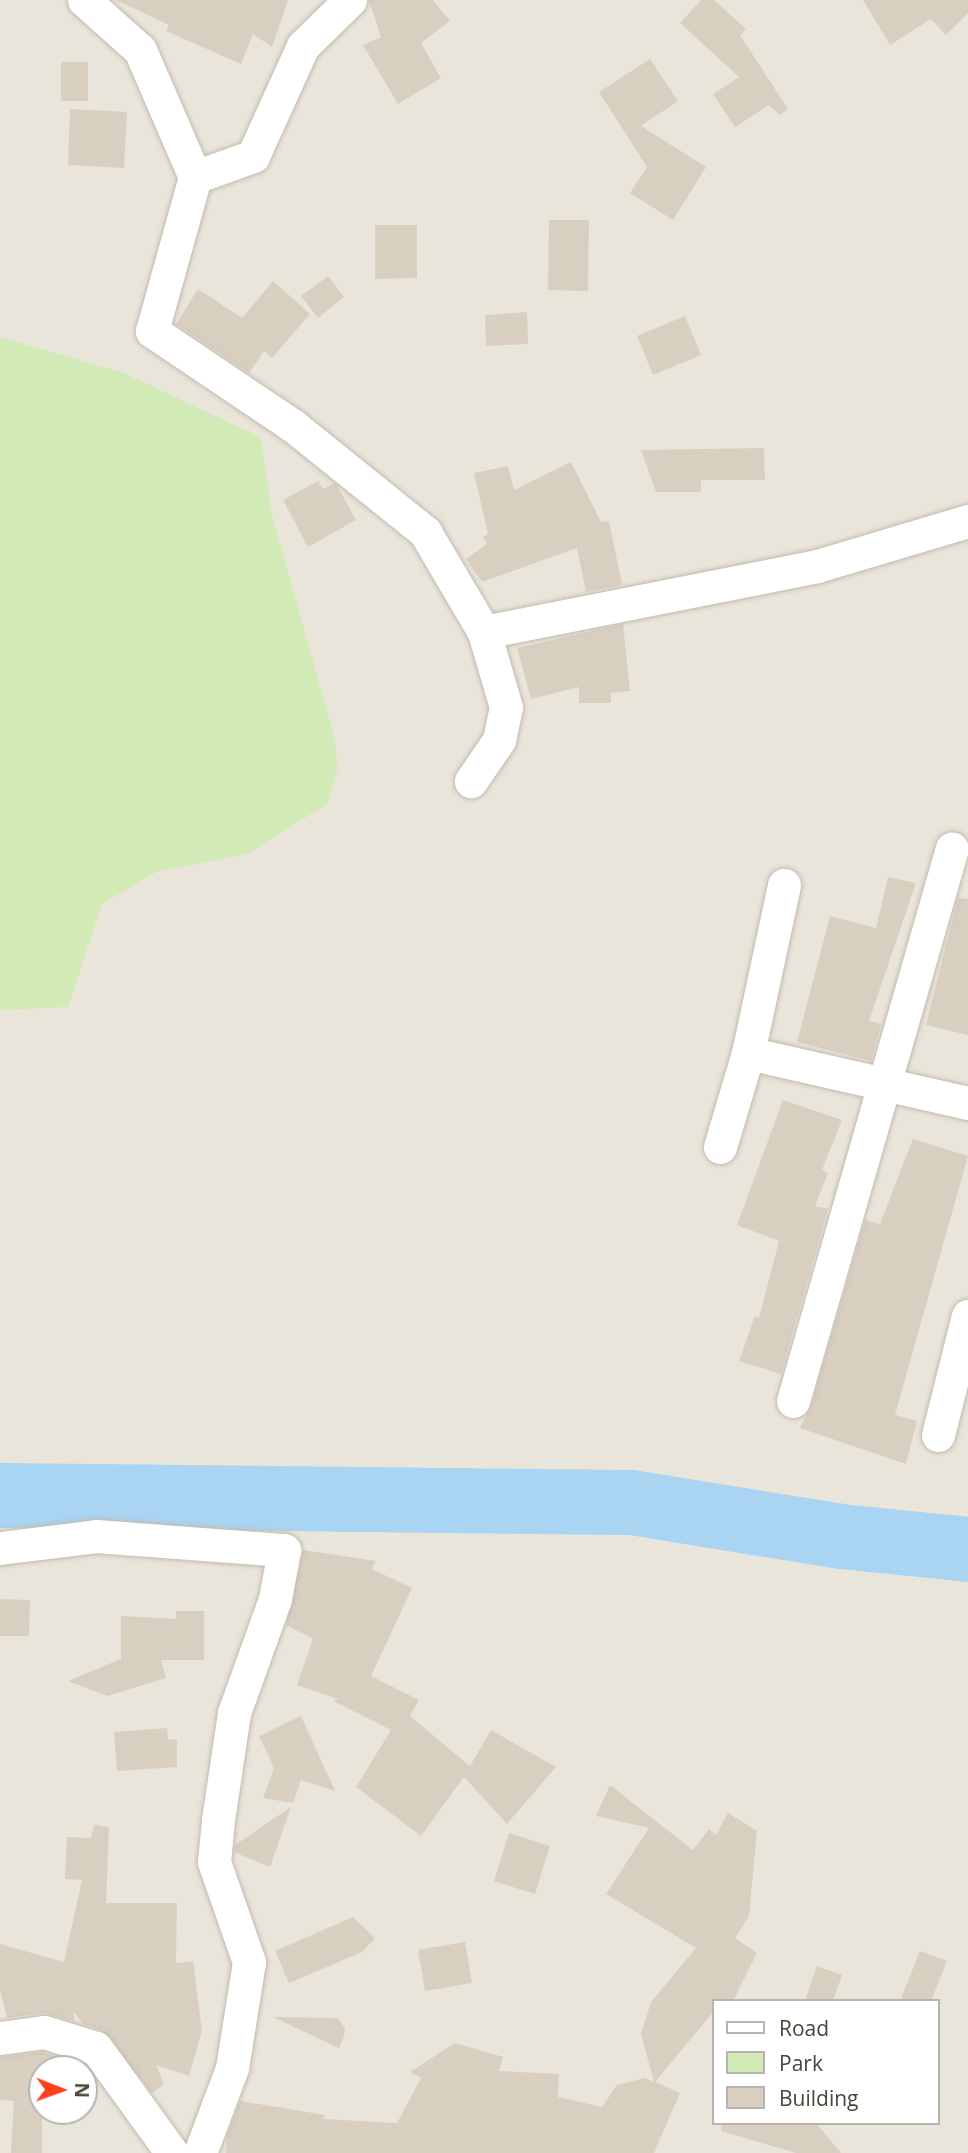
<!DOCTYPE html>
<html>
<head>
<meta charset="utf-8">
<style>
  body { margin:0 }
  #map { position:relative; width:968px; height:2153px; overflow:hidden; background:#f6f3ec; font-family:"Open Sans",sans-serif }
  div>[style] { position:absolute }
  .residential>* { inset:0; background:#eae5da }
  .green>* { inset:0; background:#d2eab5 }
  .river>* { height:65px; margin:-32.5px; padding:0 32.5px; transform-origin:32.5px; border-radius:32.5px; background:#a9d4f2 }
  .building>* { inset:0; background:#d8cfc1 }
  .roads { filter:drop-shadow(0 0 2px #c2bbae) drop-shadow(0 0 2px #c2bbae) }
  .street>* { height:33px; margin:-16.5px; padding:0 16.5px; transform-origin:16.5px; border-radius:16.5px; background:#fff }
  span { translate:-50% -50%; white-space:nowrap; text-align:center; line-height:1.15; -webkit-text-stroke:5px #fff; paint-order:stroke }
  .legend { position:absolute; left:712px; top:1999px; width:228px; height:126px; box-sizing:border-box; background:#fff; border:2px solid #b7b4b0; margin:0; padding:9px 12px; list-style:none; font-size:21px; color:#4b4439 }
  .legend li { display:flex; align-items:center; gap:14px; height:35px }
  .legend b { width:35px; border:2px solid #b7b4b0 }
  .north { position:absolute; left:28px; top:2055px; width:70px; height:70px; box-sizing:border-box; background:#fff; border:2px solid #b7b4b0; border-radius:50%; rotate:91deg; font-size:19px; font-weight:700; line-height:28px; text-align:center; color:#4b4439 }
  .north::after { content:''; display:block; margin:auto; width:24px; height:32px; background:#fc3f1d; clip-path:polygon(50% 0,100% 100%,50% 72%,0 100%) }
</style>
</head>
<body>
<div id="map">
  <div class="residential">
    <i style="clip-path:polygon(evenodd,0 0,968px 0,968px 2153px,0 2153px,0 0,714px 2001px,938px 2001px,938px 2123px,714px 2123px,714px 2001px,0 0,42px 2069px,84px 2069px,84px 2111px,42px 2111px,42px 2069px)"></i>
  </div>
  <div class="green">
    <i style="clip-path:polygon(0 337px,124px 373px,260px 437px,273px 519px,334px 736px,338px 767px,327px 804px,247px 854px,156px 872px,102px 904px,68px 1007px,0 1010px)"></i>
  </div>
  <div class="river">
    <i style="left:0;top:1495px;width:631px;rotate:0.64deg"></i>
    <i style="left:631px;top:1502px;width:212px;rotate:9.2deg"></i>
    <i style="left:840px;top:1536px;width:129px;rotate:5.8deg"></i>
  </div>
  <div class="building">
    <i style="clip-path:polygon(116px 0,288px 0,272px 47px,253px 34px,241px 64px,166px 31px,169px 25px)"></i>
    <i style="clip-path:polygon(369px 0,433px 0,450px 21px,421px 43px,441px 78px,398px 104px,363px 45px,381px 37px)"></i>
    <i style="clip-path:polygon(701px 0,714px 0,746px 29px,740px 35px,788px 109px,780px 115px,769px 105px,735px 127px,713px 94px,739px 77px,680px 23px)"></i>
    <i style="clip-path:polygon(863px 0,968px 0,968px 13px,946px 35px,931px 19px,890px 45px)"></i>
    <i style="clip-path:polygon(650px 59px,678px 101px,641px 126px,706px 167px,673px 220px,630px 193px,647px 167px,599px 92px)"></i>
    <i style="clip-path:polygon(61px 62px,88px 62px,88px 101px,61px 101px)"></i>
    <i style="clip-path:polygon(70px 109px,127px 112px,124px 168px,68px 165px)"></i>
    <i style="clip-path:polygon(549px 220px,589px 220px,588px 291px,548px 290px)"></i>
    <i style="clip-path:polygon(375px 225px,417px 225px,417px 278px,375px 279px)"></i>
    <i style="clip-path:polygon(328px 276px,344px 297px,318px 318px,301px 296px)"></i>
    <i style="clip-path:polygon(273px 281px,310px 314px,272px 358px,264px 351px,249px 373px,176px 324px,198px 289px,242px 318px)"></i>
    <i style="clip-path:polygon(527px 312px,528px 344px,486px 346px,485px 315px)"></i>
    <i style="clip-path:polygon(685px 316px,701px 355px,653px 375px,637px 336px)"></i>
    <i style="clip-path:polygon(764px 448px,765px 480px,701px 480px,701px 492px,656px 492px,641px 450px)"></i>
    <i style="clip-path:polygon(571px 462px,601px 522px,609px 521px,622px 585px,586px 592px,577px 548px,482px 582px,466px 559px,487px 544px,483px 537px,488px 534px,474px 473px,508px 466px,514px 490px)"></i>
    <i style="clip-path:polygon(318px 481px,323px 489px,334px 483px,338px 487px,356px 520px,308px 547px,283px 500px)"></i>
    <i style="clip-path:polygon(623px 624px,630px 691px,611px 693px,611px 703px,579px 703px,579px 687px,531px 699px,517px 648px)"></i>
    <i style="clip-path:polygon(888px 877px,916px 883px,869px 1021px,881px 1024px,871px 1061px,797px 1042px,830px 916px,876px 928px)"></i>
    <i style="clip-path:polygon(958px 898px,968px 899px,968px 1035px,926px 1025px)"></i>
    <i style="clip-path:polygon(783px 1100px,842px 1120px,822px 1170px,828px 1173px,815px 1206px,828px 1209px,781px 1374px,739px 1361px,755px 1316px,759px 1318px,779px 1241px,737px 1225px)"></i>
    <i style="clip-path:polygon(913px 1139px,968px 1156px,895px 1415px,917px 1421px,906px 1464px,800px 1428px,811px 1406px,865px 1220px,880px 1224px)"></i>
    <i style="clip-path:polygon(303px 1550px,376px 1561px,372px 1569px,412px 1588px,371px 1676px,419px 1700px,410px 1716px,470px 1766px,491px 1730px,556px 1767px,507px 1824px,464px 1777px,421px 1836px,356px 1787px,391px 1730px,333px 1701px,338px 1699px,297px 1685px,313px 1639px,286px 1625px)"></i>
    <i style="clip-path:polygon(0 1599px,30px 1600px,29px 1636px,0 1636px)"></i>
    <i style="clip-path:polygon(176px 1611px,204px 1611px,204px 1660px,161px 1660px,166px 1678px,107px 1696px,68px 1681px,121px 1659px,121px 1616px,176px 1619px)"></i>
    <i style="clip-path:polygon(301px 1716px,335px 1791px,301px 1780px,293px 1803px,263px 1798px,274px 1768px,259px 1736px)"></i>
    <i style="clip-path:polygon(167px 1728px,168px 1739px,177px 1740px,177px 1767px,117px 1771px,114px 1732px)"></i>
    <i style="clip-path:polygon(610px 1785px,693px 1850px,709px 1829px,716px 1835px,728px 1813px,757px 1831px,749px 1916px,735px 1938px,757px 1953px,733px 2001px,714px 2001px,714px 2011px,655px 2082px,680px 2093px,654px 2153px,226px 2153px,227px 2135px,240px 2101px,325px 2115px,324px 2119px,397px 2123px,421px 2078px,410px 2072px,455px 2043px,503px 2057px,499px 2071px,559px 2074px,558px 2097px,602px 2107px,617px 2085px,645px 2078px,654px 2082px,641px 2034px,651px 2002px,696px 1948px,606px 1894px,649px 1828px,596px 1816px)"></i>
    <i style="clip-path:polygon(291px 1807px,270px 1867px,234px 1852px,235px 1845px)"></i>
    <i style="clip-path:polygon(94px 1825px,109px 1827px,106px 1903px,177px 1903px,176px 1963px,193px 1961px,202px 2031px,189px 2076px,156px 2065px,164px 2084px,152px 2093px,102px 2030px,83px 2024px,74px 2012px,74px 2021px,42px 2013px,7px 2018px,0 1990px,0 1944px,64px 1962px,82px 1880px,65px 1879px,67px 1837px,91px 1838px)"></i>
    <i style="clip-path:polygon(509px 1833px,550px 1846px,535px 1894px,494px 1881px)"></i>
    <i style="clip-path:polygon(353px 1917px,375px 1938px,362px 1952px,289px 1983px,275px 1951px)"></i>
    <i style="clip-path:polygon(465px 1942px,472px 1983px,425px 1991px,418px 1950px)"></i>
    <i style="clip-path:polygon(920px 1951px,947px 1961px,931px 2001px,900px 2001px)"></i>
    <i style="clip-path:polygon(817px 1966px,842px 1975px,833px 2001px,805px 2001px)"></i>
    <i style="clip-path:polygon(273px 2017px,338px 2018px,345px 2028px,344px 2036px,339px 2048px)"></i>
    <i style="clip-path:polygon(42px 2052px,72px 2061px,72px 2069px,42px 2069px,42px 2153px,11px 2153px,14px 2101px,0 2100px,0 2057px)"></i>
    <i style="clip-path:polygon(722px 2123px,816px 2123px,841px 2153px,796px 2153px,721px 2131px)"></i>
  </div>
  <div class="roads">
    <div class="street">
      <i style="left:84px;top:0;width:75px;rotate:41.8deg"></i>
      <i style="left:140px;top:50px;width:138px;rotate:66.6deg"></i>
      <i style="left:195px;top:177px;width:160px;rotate:105.6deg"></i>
      <i style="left:152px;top:331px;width:169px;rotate:33.9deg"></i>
      <i style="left:292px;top:425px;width:171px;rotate:38.8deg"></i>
      <i style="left:425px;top:532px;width:116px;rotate:59.5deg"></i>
      <i style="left:484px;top:632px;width:78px;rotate:73.7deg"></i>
      <i style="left:506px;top:707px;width:34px;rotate:102deg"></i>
      <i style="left:499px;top:740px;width:50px;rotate:124.3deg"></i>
      <i style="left:195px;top:177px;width:62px;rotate:-19.9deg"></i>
      <i style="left:253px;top:156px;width:121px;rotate:-65.6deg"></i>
      <i style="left:303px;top:46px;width:66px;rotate:-44.4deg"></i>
      <i style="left:484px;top:632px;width:339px;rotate:-11.2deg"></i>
      <i style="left:817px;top:566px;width:158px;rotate:-16.6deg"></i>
      <i style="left:748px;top:1053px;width:226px;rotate:12.8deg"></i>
      <i style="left:720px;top:1147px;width:98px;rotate:-73.4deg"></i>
      <i style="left:748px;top:1053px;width:172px;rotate:-77.9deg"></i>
      <i style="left:793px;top:1401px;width:575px;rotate:-73.96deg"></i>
      <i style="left:938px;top:1435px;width:123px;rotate:-75.9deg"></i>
      <i style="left:0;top:1548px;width:97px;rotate:-7.1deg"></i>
      <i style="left:96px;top:1536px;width:189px;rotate:4.3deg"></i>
      <i style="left:284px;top:1550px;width:50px;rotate:100.4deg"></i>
      <i style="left:275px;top:1599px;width:121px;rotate:109.8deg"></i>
      <i style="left:234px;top:1713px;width:108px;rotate:98.5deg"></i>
      <i style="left:218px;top:1820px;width:42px;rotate:95.4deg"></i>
      <i style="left:214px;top:1862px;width:106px;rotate:70.7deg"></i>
      <i style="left:249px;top:1962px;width:107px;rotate:99.1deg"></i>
      <i style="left:232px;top:2068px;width:91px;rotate:110.6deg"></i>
      <i style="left:0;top:2038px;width:44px;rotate:-7.8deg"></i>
      <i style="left:44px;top:2032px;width:54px;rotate:17.1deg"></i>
      <i style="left:96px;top:2048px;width:130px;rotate:54.1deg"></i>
    </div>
  </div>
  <ul class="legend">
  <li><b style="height:9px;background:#fff"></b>Road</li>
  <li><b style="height:19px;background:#d2eab5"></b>Park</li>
  <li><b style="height:19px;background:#d8cfc1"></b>Building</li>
  </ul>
  <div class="north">N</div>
</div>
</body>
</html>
